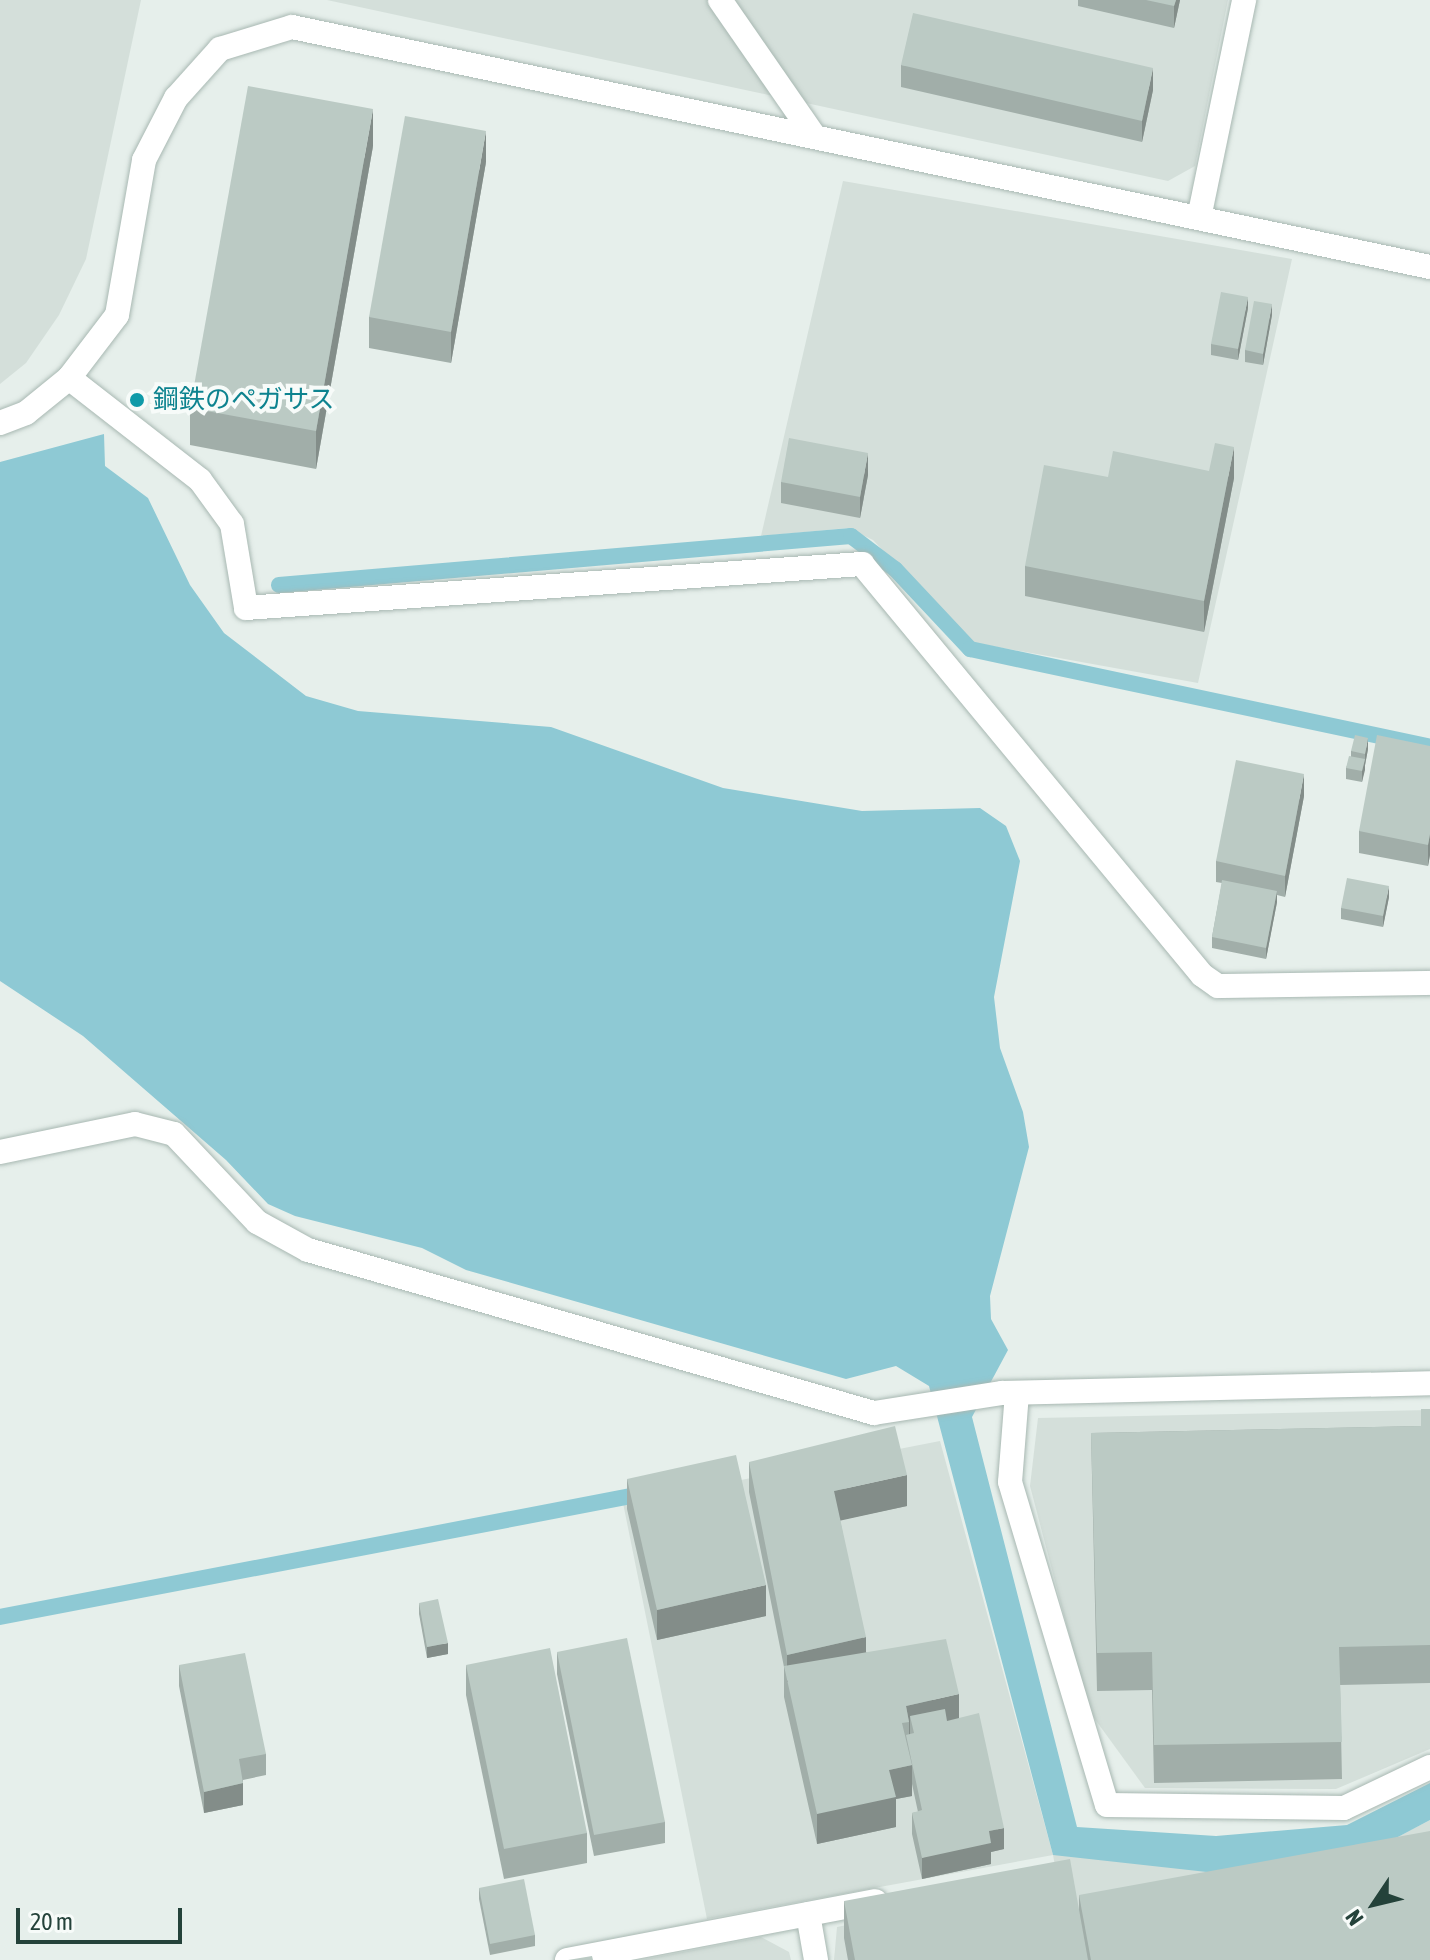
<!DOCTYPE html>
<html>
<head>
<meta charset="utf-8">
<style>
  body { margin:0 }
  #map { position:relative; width:1430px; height:1960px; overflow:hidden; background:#e6efeb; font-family:"Asap Condensed","Noto Sans JP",sans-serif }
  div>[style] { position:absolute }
  .built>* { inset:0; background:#d4dfda }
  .water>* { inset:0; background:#8ec9d4 }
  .stream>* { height:16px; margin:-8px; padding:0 8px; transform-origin:8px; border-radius:8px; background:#8ec9d4 }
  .roads { filter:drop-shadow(0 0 2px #a8b8b2) drop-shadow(0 0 2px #a8b8b2) }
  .service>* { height:24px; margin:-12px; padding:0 12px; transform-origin:12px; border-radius:12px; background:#fff }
  .minor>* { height:24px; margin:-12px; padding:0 12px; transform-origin:12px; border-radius:12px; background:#fff }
  .tertiary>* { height:24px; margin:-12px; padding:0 12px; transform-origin:12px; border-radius:12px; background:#fff }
  .wall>* { inset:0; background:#a1aea9 }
  .shaded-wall>* { inset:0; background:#838d89 }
  .building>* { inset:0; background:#bbcac4 }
  .dots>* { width:22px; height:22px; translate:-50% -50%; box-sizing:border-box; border:4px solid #f7fbf9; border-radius:50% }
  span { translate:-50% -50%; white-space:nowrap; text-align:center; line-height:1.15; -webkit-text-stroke:8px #f7fbf9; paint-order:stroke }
  .culture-label { font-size:26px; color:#0d838f }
  .left { translate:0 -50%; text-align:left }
  .north { position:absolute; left:1334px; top:1864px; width:80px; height:80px; -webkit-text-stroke:6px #f7fbf9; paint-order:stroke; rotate:235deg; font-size:22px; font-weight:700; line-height:32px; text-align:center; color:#24423a }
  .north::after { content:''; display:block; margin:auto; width:28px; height:36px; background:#24423a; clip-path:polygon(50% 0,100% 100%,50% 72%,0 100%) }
  .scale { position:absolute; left:16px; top:1908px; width:166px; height:36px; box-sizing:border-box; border:4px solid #24423a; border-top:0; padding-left:10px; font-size:24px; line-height:28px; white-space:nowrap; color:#24423a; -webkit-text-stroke:6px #f7fbf9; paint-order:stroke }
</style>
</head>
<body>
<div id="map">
  <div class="built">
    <i style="clip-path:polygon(0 0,141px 0,86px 259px,59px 315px,26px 363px,0 384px)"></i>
    <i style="clip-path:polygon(327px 0,1228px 0,1195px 166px,1168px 181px)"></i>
    <i style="clip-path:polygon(843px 181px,1292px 259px,1198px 683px,970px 642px,873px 540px,848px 528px,761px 536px)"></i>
    <i style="clip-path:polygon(1430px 1410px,1430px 1749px,1336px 1789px,1145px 1788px,1089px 1711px,1030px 1486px,1038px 1418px)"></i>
    <i style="clip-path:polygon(940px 1441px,1053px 1855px,1361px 1856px,1430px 1820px,1430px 1960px,834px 1960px,837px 1927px,1058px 1882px,1053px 1855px,707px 1919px,623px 1503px)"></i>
    <i style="clip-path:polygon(761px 1937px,789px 1952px,791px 1960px,641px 1960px)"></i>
  </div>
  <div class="water">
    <i style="clip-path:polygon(104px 434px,105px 466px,148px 498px,190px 585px,224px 633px,306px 696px,358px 711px,551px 727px,723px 788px,862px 811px,980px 808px,1006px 826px,1020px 861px,994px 997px,1000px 1048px,1023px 1112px,1029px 1147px,990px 1296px,991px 1319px,1008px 1350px,972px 1417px,1077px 1827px,1216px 1836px,1347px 1825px,1430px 1783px,1430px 1820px,1362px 1856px,1216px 1873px,1053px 1855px,929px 1386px,896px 1366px,846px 1379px,466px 1270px,422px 1248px,295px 1216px,268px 1204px,226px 1160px,83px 1036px,0 981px,0 462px)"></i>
  </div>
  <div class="stream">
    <i style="left:279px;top:585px;width:574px;rotate:-4.9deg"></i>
    <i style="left:851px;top:536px;width:55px;rotate:36.9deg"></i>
    <i style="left:895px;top:569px;width:110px;rotate:46.8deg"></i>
    <i style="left:970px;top:649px;width:470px;rotate:12deg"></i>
    <i style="left:0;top:1617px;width:659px;rotate:-10.85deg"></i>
  </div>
  <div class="roads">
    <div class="service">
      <i style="left:720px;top:0;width:165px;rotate:55.3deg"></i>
    </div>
    <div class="minor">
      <i style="left:220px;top:49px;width:75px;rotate:-17deg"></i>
      <i style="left:292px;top:27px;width:1163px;rotate:11.91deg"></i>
      <i style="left:1199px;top:218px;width:223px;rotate:-78.3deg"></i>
      <i style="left:69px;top:378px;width:166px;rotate:37.9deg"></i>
      <i style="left:200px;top:480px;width:54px;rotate:54deg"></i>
      <i style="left:232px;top:524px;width:85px;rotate:80.5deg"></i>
      <i style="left:246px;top:608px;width:618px;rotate:-4.09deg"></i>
      <i style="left:862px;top:564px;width:533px;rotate:50.4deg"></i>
      <i style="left:1202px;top:975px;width:19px;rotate:35deg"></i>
      <i style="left:1218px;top:986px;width:212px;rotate:-0.8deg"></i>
      <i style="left:0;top:1152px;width:138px;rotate:-11.7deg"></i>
      <i style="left:135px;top:1124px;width:40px;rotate:14.4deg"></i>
      <i style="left:174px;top:1134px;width:121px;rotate:46.7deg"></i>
      <i style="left:257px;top:1222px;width:58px;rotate:28.8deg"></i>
      <i style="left:308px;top:1250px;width:589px;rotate:16.07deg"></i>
      <i style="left:874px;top:1413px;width:130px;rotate:-8.9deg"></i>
      <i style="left:1002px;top:1393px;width:428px;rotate:-1.3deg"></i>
      <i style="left:1017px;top:1393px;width:89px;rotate:94.5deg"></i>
      <i style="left:1010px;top:1482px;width:337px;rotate:73.3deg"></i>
      <i style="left:1107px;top:1805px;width:237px;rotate:0.7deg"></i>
      <i style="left:1344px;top:1808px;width:95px;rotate:-25.5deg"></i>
      <i style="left:808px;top:1914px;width:47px;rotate:80.1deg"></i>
      <i style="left:567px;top:1960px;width:314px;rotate:-10.8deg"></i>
    </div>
    <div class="tertiary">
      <i style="left:0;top:423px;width:28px;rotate:-21deg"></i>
      <i style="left:26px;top:413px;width:55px;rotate:-39.1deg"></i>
      <i style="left:69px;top:378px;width:79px;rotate:-52.7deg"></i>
      <i style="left:117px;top:315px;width:157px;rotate:-80.1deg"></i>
      <i style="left:144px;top:160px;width:70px;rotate:-62.7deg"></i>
      <i style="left:176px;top:98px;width:66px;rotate:-48.1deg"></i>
    </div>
  </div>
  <div class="wall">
    <i style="clip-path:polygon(1078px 0,1180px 0,1174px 28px,1078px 6px)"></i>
    <i style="clip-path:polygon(901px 65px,1153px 90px,1142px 142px,901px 87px)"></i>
    <i style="clip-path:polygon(373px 146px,316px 469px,190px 445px,190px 408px)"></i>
    <i style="clip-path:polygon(486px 162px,451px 363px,369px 348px,369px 317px)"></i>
    <i style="clip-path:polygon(1248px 308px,1238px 360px,1211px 355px,1211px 344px)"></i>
    <i style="clip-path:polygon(1272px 315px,1263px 365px,1245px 362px,1245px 350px)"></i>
    <i style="clip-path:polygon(1209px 471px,1234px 478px,1204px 632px,1025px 596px,1025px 566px,1108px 477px)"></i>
    <i style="clip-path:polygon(868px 475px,860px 518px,781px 503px,781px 482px)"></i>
    <i style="clip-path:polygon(1430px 746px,1430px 855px,1428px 866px,1359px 853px,1359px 831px)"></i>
    <i style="clip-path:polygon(1368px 749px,1362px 782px,1346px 779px,1346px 768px,1351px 756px,1351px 751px)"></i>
    <i style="clip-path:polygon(1304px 796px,1285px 897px,1277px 895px,1277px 902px,1266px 959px,1212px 948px,1212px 937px,1222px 883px,1216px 882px,1216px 861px)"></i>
    <i style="clip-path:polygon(1389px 897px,1383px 927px,1341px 919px,1341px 908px)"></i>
    <i style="clip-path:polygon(1430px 1409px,1430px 1683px,1340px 1685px,1342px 1779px,1154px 1783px,1152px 1690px,1097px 1691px,1091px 1433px,1421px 1426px)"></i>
    <i style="clip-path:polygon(749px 1462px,907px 1506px,840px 1520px,866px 1652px,959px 1718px,1004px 1849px,991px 1852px,991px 1864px,922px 1879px,912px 1834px,912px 1813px,918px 1812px,912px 1784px,912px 1796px,896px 1799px,896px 1827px,817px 1844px,784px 1697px,784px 1667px,749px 1492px)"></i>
    <i style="clip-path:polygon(627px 1479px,766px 1616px,657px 1640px,627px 1509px)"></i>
    <i style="clip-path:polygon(419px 1603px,448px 1654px,427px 1658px,419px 1614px)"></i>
    <i style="clip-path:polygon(557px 1652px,665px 1822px,665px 1843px,594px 1856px,557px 1674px)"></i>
    <i style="clip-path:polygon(179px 1665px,266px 1754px,266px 1775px,243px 1780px,243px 1805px,204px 1813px,179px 1686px)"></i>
    <i style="clip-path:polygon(466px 1665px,587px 1833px,587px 1863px,504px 1879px,466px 1695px)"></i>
    <i style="clip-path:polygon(479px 1888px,535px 1935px,535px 1946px,490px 1955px,479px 1899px)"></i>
    <i style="clip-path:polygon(1079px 1895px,1430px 1960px,848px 1960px,844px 1938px,844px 1901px,1079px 1910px)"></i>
  </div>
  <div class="shaded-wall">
    <i style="clip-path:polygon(1176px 0,1180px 0,1174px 28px,1174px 6px)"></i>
    <i style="clip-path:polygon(1153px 68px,1153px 90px,1142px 142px,1142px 121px)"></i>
    <i style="clip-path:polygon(373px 109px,373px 146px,316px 469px,316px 431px)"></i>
    <i style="clip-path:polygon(486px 131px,486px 162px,451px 363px,451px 332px)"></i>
    <i style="clip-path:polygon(1248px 297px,1248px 308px,1238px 360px,1238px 349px)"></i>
    <i style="clip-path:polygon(1272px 304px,1272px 315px,1263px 365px,1263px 354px)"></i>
    <i style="clip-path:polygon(1234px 447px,1234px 478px,1204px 632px,1204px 601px)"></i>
    <i style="clip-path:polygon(868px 453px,868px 475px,860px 518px,860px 497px)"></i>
    <i style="clip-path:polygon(1368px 738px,1368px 749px,1365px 765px,1365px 754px)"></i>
    <i style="clip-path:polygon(1365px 759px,1365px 770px,1362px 782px,1362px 771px)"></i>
    <i style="clip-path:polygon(1304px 774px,1304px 796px,1285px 897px,1285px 876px)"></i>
    <i style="clip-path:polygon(1430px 834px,1430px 855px,1428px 866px,1428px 845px)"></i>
    <i style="clip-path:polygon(1389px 886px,1389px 897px,1383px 927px,1383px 916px)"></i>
    <i style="clip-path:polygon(1277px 891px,1277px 902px,1266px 959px,1266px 948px)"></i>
    <i style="clip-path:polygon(907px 1475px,907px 1506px,834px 1522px,834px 1491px)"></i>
    <i style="clip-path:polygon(766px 1585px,766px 1616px,657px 1640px,657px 1610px)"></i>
    <i style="clip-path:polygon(866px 1637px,866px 1668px,787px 1682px,787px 1655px)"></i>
    <i style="clip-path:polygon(448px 1643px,448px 1654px,427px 1658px,427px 1647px)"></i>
    <i style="clip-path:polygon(959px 1694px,959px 1725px,910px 1716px,910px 1735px,909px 1735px,909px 1722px,906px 1706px)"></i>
    <i style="clip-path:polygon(912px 1765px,912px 1796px,896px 1799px,896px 1827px,817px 1844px,817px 1814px,889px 1770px)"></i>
    <i style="clip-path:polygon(243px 1783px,243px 1805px,204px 1813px,204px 1792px)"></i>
    <i style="clip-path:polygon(1004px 1828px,1004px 1849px,991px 1852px,991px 1864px,922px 1879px,922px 1858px,989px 1831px)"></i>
  </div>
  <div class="building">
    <i style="clip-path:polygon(1146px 0,1176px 0,1174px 6px)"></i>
    <i style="clip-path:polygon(913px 13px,1153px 68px,1142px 121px,901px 65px)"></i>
    <i style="clip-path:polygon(248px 86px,373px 109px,316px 431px,190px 408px)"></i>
    <i style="clip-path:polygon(405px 116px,486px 131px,451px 332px,369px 317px)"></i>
    <i style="clip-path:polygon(1221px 292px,1248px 297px,1238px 349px,1211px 344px)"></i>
    <i style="clip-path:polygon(1254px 301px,1272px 304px,1263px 354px,1245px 350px)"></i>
    <i style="clip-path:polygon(789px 438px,868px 453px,860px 497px,781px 482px)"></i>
    <i style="clip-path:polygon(1215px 443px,1234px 447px,1204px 601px,1025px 566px,1044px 465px,1108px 477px,1113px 451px,1209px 471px)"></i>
    <i style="clip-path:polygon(1355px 735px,1368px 738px,1365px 754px,1351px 751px)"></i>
    <i style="clip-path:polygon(1377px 735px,1430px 746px,1430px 834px,1428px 845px,1359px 831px)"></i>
    <i style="clip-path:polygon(1349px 756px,1365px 759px,1362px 771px,1346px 768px)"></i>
    <i style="clip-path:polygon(1236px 760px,1304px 774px,1285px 876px,1216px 861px)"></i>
    <i style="clip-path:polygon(1347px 878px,1389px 886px,1383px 916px,1341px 908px)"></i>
    <i style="clip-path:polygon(1222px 880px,1277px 891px,1266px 948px,1212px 937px)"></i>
    <i style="clip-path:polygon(1421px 1409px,1430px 1409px,1430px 1645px,1339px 1647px,1342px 1742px,1154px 1745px,1152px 1652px,1097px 1653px,1091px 1433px,1421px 1426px)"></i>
    <i style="clip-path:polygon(895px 1426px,907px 1475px,834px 1491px,866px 1637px,787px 1655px,749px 1462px)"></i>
    <i style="clip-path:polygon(736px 1455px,766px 1585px,657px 1610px,627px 1479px)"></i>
    <i style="clip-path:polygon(438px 1599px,448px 1643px,427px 1647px,419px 1603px)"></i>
    <i style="clip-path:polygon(627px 1638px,665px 1822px,594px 1835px,557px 1652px)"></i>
    <i style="clip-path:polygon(946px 1639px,959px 1694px,906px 1706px,909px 1722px,902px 1723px,912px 1765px,889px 1770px,896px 1797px,817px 1814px,784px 1666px)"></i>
    <i style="clip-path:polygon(550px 1648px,587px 1833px,504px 1849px,466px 1665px)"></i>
    <i style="clip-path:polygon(245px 1653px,266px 1754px,239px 1759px,243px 1783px,204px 1792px,179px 1665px)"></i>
    <i style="clip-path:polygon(945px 1709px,947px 1721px,979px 1713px,1004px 1828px,989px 1831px,991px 1843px,922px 1858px,912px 1813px,922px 1810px,906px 1735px,914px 1733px,910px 1716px)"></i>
    <i style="clip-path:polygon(1430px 1831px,1430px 1960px,1091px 1960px,1079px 1895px)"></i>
    <i style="clip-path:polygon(1070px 1859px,1088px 1960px,855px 1960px,844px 1901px)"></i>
    <i style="clip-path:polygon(524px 1879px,535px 1935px,490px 1944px,479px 1888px)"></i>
    <i style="clip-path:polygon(592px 1956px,593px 1960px,568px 1960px)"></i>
  </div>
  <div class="dots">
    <i style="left:137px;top:400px;background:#0f9aa8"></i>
  </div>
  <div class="culture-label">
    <span class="left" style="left:153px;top:400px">鋼鉄のペガサス</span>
  </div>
  <div class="north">N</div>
  <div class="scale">20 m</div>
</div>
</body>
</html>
